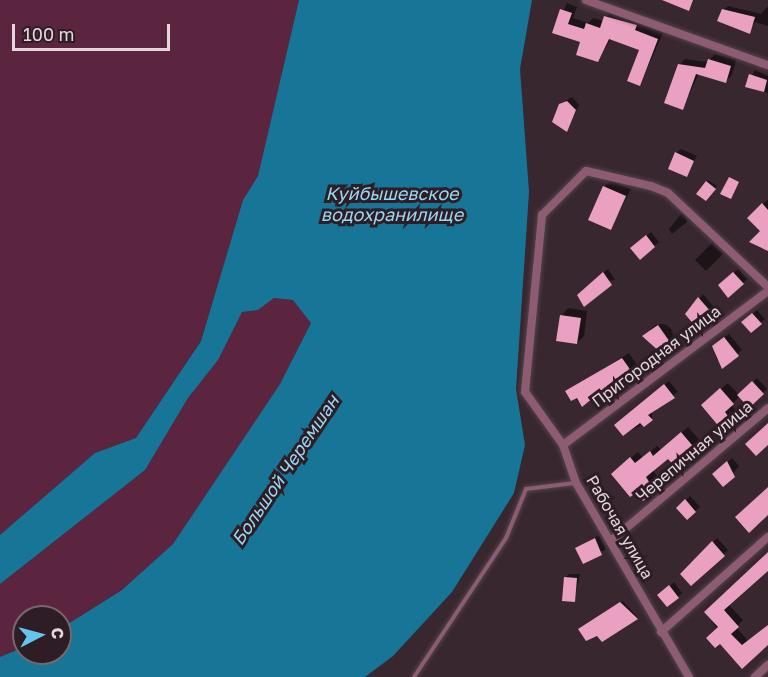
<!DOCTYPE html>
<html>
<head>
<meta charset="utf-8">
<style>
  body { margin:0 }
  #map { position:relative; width:768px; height:677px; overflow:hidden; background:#38272e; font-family:"Golos Text",sans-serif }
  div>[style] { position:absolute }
  .green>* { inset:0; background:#5b2540 }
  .water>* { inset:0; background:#177698 }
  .shadow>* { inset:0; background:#0007 }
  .round { border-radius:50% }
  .building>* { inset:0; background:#eaa0c1 }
  .roads { filter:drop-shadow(0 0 2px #53434a) drop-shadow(0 0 2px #53434a) }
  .lane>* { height:4px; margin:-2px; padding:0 2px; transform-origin:2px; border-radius:2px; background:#8d5c72 }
  .street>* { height:8px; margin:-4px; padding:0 4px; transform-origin:4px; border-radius:4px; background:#8d5c72 }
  span { translate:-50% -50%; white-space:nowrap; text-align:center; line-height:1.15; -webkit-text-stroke:6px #2e1d25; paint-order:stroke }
  .street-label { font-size:16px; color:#e3d7dc }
  .water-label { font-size:18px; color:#98d8f5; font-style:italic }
  .north { position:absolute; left:12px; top:605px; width:60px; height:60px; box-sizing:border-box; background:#2e1d25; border:2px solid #76676e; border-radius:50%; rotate:84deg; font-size:16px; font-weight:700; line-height:24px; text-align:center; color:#e3d7dc }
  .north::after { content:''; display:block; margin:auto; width:21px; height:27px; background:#64c5ee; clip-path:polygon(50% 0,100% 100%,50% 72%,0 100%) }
  .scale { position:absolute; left:12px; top:24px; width:158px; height:27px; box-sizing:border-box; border:3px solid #e3d7dc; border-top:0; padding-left:8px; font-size:18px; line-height:21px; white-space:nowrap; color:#e3d7dc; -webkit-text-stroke:4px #2e1d25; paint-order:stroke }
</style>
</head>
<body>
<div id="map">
  <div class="green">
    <i style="clip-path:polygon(0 0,299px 0,258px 177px,243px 200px,201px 340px,136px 438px,95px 453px,0 535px)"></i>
    <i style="clip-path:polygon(274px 298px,294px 300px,311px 323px,280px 384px,173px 544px,122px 590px,60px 629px,60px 617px,24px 617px,24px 647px,0 657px,0 584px,145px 470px,188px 398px,218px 360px,242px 312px,258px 310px)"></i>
  </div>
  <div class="water">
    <i style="clip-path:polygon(299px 0,532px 0,520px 69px,529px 192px,516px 389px,525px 445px,514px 493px,452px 592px,393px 656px,365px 677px,0 677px,0 657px,24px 647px,24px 653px,60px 653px,60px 629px,122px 590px,173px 544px,280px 384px,311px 323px,293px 300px,274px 298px,258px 310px,242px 312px,218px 360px,188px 398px,145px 470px,0 584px,0 535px,95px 453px,136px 438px,201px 341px,243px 200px,258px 176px)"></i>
  </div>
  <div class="shadow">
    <i style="clip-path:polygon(567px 3px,577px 7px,573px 18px,588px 23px,593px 18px,604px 21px,611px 11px,642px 19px,640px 24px,663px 33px,640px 85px,641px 49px,611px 39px,598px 60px,582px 42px,554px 32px)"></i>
    <i style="clip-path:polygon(728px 6px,761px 14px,768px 6px,768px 26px,755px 22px,749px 32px,723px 10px)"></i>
    <i style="clip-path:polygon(715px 54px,736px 60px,732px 75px,726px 81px,699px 73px,683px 108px,679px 65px,685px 59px,708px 62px)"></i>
    <i style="clip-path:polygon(755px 70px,768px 76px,768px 93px,747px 86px)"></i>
    <i style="clip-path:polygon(572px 97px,579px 105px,567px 130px,560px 104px)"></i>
    <i style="clip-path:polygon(681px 149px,697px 156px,686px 176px,676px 153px)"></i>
    <i style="clip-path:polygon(708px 180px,717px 186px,706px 199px,698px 193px)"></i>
    <i style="clip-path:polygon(611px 181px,631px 189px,611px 228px,604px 187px)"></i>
    <i style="clip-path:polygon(768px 199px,768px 250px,762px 231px,749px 218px)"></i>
    <i style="clip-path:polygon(682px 213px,688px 221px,672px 234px,669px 229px)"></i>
    <i style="clip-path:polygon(651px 232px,659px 242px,654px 246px,636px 244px)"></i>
    <i style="clip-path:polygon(712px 243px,723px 254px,706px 271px,695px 260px)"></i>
    <i style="clip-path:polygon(608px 269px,615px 280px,597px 282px,595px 279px)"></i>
    <i style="clip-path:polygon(738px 269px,747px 279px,743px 283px,724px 281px)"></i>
    <i style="clip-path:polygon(703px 294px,714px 307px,687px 314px,700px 298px)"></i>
    <i style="clip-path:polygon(568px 308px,587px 311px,584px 336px,577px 343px,562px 315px)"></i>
    <i style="clip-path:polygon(757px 310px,765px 319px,751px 331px,743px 323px)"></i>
    <i class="round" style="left:649px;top:324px;width:24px;height:24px"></i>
    <i style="clip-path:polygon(729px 334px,742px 350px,723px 366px,716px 358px,718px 342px)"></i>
    <i style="clip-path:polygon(629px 353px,639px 368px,617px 376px,583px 405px,567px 391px)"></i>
    <i style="clip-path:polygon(757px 378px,767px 389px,749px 406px,740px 396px,731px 405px,737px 412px,730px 419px,710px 398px,728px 383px,739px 395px)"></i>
    <i style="clip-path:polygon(669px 381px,678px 392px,652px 410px,652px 419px,623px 435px,620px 421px)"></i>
    <i style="clip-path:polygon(688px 427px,703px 444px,668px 457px,653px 470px,661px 483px,654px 490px,619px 467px,638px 452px,643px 458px,657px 446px,661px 450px)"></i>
    <i style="clip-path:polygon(732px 458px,739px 466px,727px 481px,718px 470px)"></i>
    <i style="clip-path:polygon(690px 496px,700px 507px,687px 518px,678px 508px)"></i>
    <i style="clip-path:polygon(599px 535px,606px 549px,584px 562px,577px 548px)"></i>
    <i style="clip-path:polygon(717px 538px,728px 550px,691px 584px,682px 574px)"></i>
    <i style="clip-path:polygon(768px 552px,768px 569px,728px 604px,743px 620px,736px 627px,748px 641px,768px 625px,768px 644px,742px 667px,706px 612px)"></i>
    <i style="clip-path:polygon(569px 574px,580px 574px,574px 601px,565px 578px)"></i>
    <i style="clip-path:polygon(674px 582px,682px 593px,678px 597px,664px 591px)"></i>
    <i style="clip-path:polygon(623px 601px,638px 618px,602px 640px,581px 627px)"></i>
  </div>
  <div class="building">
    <i style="clip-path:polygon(662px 0,693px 0,689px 11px)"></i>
    <i style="clip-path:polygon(560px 9px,572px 13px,568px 24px,584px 29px,586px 23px,600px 28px,604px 16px,637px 25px,635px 30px,658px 39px,640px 86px,627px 81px,639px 50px,609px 39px,598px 62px,576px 55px,580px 42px,552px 33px)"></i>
    <i style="clip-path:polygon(722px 9px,755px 17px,750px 34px,717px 21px)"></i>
    <i style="clip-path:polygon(708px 59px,731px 66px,726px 83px,696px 74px,683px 110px,664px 103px,678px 64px,705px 68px)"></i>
    <i style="clip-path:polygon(749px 74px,767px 80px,764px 92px,745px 87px)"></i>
    <i style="clip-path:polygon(567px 101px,576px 110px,567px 132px,552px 122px,559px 104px)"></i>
    <i style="clip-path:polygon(675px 152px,694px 161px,687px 177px,668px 169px)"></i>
    <i style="clip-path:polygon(729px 177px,739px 182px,731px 199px,720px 194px)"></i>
    <i style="clip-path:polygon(706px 181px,716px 189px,706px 201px,696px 194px)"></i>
    <i style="clip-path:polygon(603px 186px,626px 196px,611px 230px,588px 220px)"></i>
    <i style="clip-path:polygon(762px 203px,768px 210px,768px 251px,749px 242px,760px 231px,747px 218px)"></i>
    <i style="clip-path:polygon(646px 235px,655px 247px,640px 260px,630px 248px)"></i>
    <i style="clip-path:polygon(603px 272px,612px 285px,584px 307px,577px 295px)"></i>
    <i style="clip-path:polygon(733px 272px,744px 284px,728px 298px,718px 285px)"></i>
    <i style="clip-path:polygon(698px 297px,711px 312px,695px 326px,685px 314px)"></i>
    <i style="clip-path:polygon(752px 313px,762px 324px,751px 333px,741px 322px)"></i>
    <i style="clip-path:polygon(560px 315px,581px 318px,577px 344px,556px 341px)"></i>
    <i style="clip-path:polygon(658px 325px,672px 345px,661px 353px,642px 336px)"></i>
    <i style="clip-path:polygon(724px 337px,739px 356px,722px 369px,712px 346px)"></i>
    <i style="clip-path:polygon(622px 358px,634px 375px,621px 384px,617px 378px,582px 407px,577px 398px,571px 401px,565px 391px)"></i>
    <i style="clip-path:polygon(752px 381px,764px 394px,749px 408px,737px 395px)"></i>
    <i style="clip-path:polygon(664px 384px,675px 398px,648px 415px,653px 420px,644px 427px,640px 423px,623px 436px,614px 425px)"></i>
    <i style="clip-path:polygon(720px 388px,734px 404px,725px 412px,731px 420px,721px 429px,701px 405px)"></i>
    <i style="clip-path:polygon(768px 423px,768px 445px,756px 456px,745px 444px)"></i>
    <i style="clip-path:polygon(681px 432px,697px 451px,677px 469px,668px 459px,646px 477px,655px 491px,643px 501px,636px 493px,630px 497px,611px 474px,630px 457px,635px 463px,650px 451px,653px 456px)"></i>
    <i style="clip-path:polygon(727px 461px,735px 477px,723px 487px,712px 474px)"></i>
    <i style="clip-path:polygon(768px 487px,768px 515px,749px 533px,735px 517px)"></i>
    <i style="clip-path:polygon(685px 499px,696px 512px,687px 520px,676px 508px)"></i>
    <i style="clip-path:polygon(595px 538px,602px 555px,583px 564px,575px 548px)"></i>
    <i style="clip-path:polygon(712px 541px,725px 556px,691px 586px,680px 574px)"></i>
    <i style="clip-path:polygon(768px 552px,768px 571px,724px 610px,739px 627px,731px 634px,742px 645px,768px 625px,768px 645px,742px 669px,720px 644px,715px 648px,706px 638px,718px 627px,704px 612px)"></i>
    <i style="clip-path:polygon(564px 577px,577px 578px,575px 602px,562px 601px)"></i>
    <i style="clip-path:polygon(669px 585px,679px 598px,667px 607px,657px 595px)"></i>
    <i style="clip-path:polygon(620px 602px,638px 619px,602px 642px,597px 636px,586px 641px,578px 629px)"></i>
  </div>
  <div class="roads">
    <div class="lane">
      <i style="left:414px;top:677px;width:167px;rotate:-56.5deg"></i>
      <i style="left:506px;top:538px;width:53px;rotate:-67.8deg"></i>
      <i style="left:526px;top:489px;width:49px;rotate:-7deg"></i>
    </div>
    <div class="street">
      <i style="left:586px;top:0;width:193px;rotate:19.7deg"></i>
      <i style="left:563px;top:445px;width:256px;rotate:-36.9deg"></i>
      <i style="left:612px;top:540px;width:204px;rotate:-40.2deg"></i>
      <i style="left:661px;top:632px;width:143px;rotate:-41.6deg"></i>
      <i style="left:689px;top:677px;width:225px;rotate:-120.2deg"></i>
      <i style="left:576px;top:483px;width:40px;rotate:-108.9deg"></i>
      <i style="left:563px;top:445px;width:65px;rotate:-125.6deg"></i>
      <i style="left:525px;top:392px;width:178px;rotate:-84.5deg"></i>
      <i style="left:542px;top:215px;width:62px;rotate:-45deg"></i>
      <i style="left:586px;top:171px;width:67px;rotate:13deg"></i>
      <i style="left:651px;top:186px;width:18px;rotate:22deg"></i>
      <i style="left:668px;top:193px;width:137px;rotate:43.2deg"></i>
      <i style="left:755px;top:677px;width:18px;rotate:-43deg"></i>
    </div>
  </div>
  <div class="street-label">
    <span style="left:656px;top:356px;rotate:-37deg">Пригородная улица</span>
    <span style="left:694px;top:451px;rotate:-40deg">Черепичная улица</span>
    <span style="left:620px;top:527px;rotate:60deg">Рабочая улица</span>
  </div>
  <div class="water-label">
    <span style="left:392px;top:204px">Куйбышевское<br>водохранилище</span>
    <span style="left:285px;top:470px;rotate:-56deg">Большой Черемшан</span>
  </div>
  <div class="north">С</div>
  <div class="scale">100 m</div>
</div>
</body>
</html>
